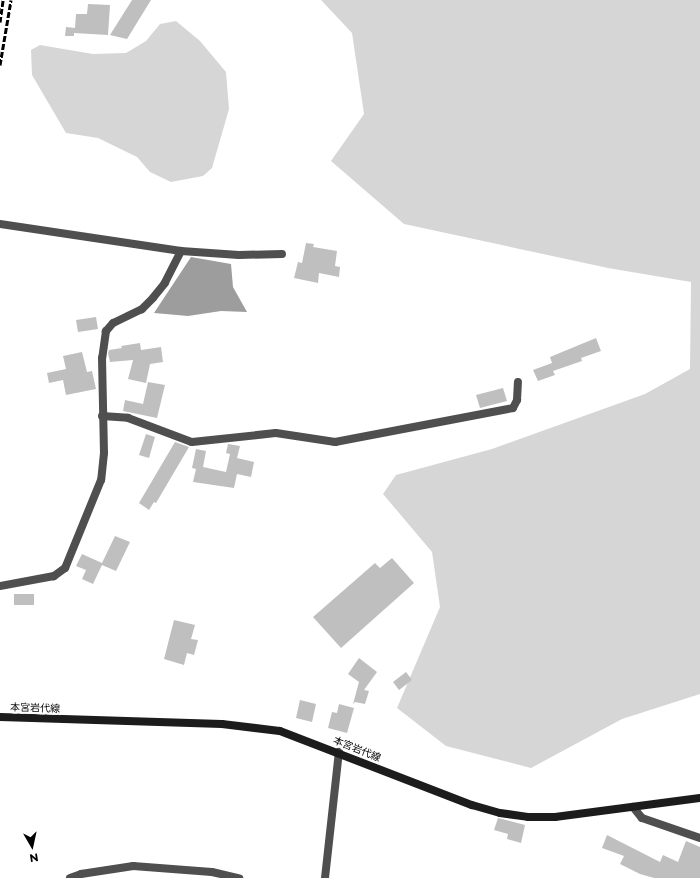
<!DOCTYPE html>
<html>
<head>
<meta charset="utf-8">
<style>
  body { margin:0 }
  #map { position:relative; width:700px; height:878px; overflow:hidden; background:#fff; font-family:Montserrat,"Noto Sans JP",sans-serif }
  div>[style] { position:absolute }
  .green>* { inset:0; background:#d6d6d6 }
  .water>* { inset:0; background:#9d9d9d }
  .building>* { inset:0; background:#bfbfbf }
  .minor>* { height:8px; margin:-4px; padding:0 4px; transform-origin:4px; border-radius:4px; background:#4f4f4f }
  .secondary>* { height:8px; margin:-4px; padding:0 4px; transform-origin:4px; border-radius:4px; background:#1c1c1c }
  .rail>* { height:3px; margin-top:-1.5px; transform-origin:0; background:repeating-linear-gradient(90deg,#000 0 6px,transparent 0 8px) }
  span { translate:-50% -50%; white-space:nowrap; text-align:center; line-height:1.15; -webkit-text-stroke:4px #fff; paint-order:stroke }
  .street-label { font-size:10px; color:#000 }
  .north { position:absolute; left:12px; top:826px; width:40px; height:40px; -webkit-text-stroke:3px #fff; paint-order:stroke; rotate:171deg; font-size:11px; font-weight:700; line-height:16px; text-align:center; color:#000 }
  .north::after { content:''; display:block; margin:auto; width:14px; height:18px; background:#000; clip-path:polygon(50% 0,100% 100%,50% 72%,0 100%) }
</style>
</head>
<body>
<div id="map">
  <div class="green">
    <i style="clip-path:polygon(321px 0,700px 0,700px 694px,622px 719px,531px 768px,446px 746px,397px 708px,440px 607px,432px 552px,383px 494px,396px 475px,492px 449px,645px 394px,690px 369px,691px 282px,608px 268px,404px 224px,331px 161px,364px 114px,352px 33px)"></i>
    <i style="clip-path:polygon(176px 21px,200px 41px,226px 72px,229px 109px,212px 168px,203px 176px,171px 182px,150px 172px,137px 157px,98px 138px,66px 133px,32px 75px,31px 50px,40px 45px,93px 54px,126px 53px,146px 41px,160px 24px)"></i>
  </div>
  <div class="water">
    <i style="clip-path:polygon(191px 257px,231px 264px,233px 287px,247px 312px,221px 311px,188px 316px,154px 313px)"></i>
  </div>
  <div class="building">
    <i style="clip-path:polygon(132px 0,151px 0,127px 39px,110px 35px)"></i>
    <i style="clip-path:polygon(88px 4px,110px 5px,108px 35px,74px 33px,74px 36px,65px 36px,66px 27px,75px 28px,76px 14px,87px 14px)"></i>
    <i style="clip-path:polygon(306px 243px,314px 244px,313px 247px,337px 251px,335px 266px,340px 267px,339px 277px,319px 273px,318px 283px,294px 278px,298px 262px,302px 263px)"></i>
    <i style="clip-path:polygon(96px 317px,98px 329px,78px 332px,76px 320px)"></i>
    <i style="clip-path:polygon(596px 338px,601px 351px,581px 358px,582px 361px,553px 371px,555px 375px,538px 381px,533px 370px,552px 363px,550px 357px)"></i>
    <i style="clip-path:polygon(140px 343px,141px 350px,161px 347px,163px 362px,150px 364px,146px 383px,128px 379px,133px 360px,110px 362px,108px 353px,109px 350px,122px 348px,121px 346px)"></i>
    <i style="clip-path:polygon(82px 352px,87px 372px,92px 371px,96px 389px,66px 395px,63px 380px,49px 383px,47px 373px,66px 369px,63px 356px)"></i>
    <i style="clip-path:polygon(148px 382px,165px 385px,157px 418px,123px 411px,125px 400px,143px 404px)"></i>
    <i style="clip-path:polygon(503px 388px,507px 401px,480px 408px,476px 395px)"></i>
    <i style="clip-path:polygon(146px 434px,155px 437px,149px 458px,139px 455px)"></i>
    <i style="clip-path:polygon(175px 442px,189px 447px,156px 503px,154px 502px,149px 510px,139px 503px)"></i>
    <i style="clip-path:polygon(228px 444px,240px 446px,237px 458px,254px 462px,251px 477px,237px 474px,234px 488px,193px 482px,196px 469px,192px 468px,196px 449px,206px 451px,203px 467px,226px 472px,230px 454px,226px 453px)"></i>
    <i style="clip-path:polygon(115px 536px,130px 542px,116px 571px,102px 565px,93px 584px,82px 579px,86px 570px,76px 566px,82px 554px,102px 563px)"></i>
    <i style="clip-path:polygon(392px 558px,414px 583px,341px 648px,313px 617px,375px 563px,380px 568px)"></i>
    <i style="clip-path:polygon(14px 594px,34px 594px,34px 605px,14px 605px)"></i>
    <i style="clip-path:polygon(174px 620px,195px 625px,191px 639px,198px 640px,194px 655px,187px 653px,184px 665px,164px 659px)"></i>
    <i style="clip-path:polygon(359px 658px,377px 672px,364px 690px,369px 691px,365px 704px,355px 702px,353px 704px,359px 682px,348px 674px)"></i>
    <i style="clip-path:polygon(406px 672px,412px 680px,399px 690px,393px 682px)"></i>
    <i style="clip-path:polygon(300px 700px,316px 704px,312px 722px,296px 718px)"></i>
    <i style="clip-path:polygon(339px 704px,354px 708px,347px 733px,328px 728px,332px 712px,337px 713px)"></i>
    <i style="clip-path:polygon(498px 818px,525px 825px,521px 843px,507px 839px,508px 834px,494px 830px)"></i>
    <i style="clip-path:polygon(607px 835px,660px 862px,663px 855px,678px 862px,686px 841px,700px 847px,700px 878px,654px 878px,640px 874px,620px 864px,624px 856px,602px 848px)"></i>
  </div>
  <div class="minor">
    <i style="left:0;top:224px;width:183px;rotate:8.5deg"></i>
    <i style="left:181px;top:251px;width:36px;rotate:117deg"></i>
    <i style="left:165px;top:283px;width:19px;rotate:129deg"></i>
    <i style="left:153px;top:298px;width:16px;rotate:135deg"></i>
    <i style="left:142px;top:309px;width:32px;rotate:154deg"></i>
    <i style="left:113px;top:323px;width:11px;rotate:131deg"></i>
    <i style="left:106px;top:331px;width:27px;rotate:98deg"></i>
    <i style="left:102px;top:358px;width:95px;rotate:88.8deg"></i>
    <i style="left:104px;top:453px;width:27px;rotate:96deg"></i>
    <i style="left:101px;top:480px;width:95px;rotate:112.2deg"></i>
    <i style="left:65px;top:568px;width:14px;rotate:144deg"></i>
    <i style="left:54px;top:576px;width:55px;rotate:169.5deg"></i>
    <i style="left:181px;top:251px;width:58px;rotate:3.9deg"></i>
    <i style="left:239px;top:255px;width:43px;rotate:-1.3deg"></i>
    <i style="left:102px;top:416px;width:26px;rotate:4deg"></i>
    <i style="left:128px;top:418px;width:68px;rotate:20.6deg"></i>
    <i style="left:192px;top:442px;width:84px;rotate:-6.1deg"></i>
    <i style="left:276px;top:433px;width:60px;rotate:8.7deg"></i>
    <i style="left:335px;top:442px;width:181px;rotate:-10.8deg"></i>
    <i style="left:513px;top:408px;width:9px;rotate:-63deg"></i>
    <i style="left:517px;top:400px;width:18px;rotate:-87deg"></i>
    <i style="left:633px;top:807px;width:14px;rotate:51deg"></i>
    <i style="left:642px;top:818px;width:61px;rotate:19deg"></i>
    <i style="left:70px;top:878px;width:12px;rotate:-20deg"></i>
    <i style="left:81px;top:874px;width:53px;rotate:-8.7deg"></i>
    <i style="left:133px;top:866px;width:79px;rotate:4.3deg"></i>
    <i style="left:212px;top:872px;width:28px;rotate:13deg"></i>
    <i style="left:325px;top:878px;width:127px;rotate:-83.7deg"></i>
  </div>
  <div class="secondary">
    <i style="left:0;top:717px;width:222px;rotate:1.8deg"></i>
    <i style="left:222px;top:724px;width:58px;rotate:6.9deg"></i>
    <i style="left:280px;top:731px;width:206px;rotate:21.1deg"></i>
    <i style="left:472px;top:805px;width:29px;rotate:16deg"></i>
    <i style="left:500px;top:813px;width:28px;rotate:8deg"></i>
    <i style="left:528px;top:817px;width:27px"></i>
    <i style="left:555px;top:817px;width:146px;rotate:-7.5deg"></i>
  </div>
  <div class="rail">
    <i style="left:0;top:22px;width:22px;rotate:-82deg"></i>
    <i style="left:0;top:65px;width:66px;rotate:-80.4deg"></i>
  </div>
  <div class="street-label">
    <span style="left:35px;top:708px;rotate:2deg">本宮岩代線</span>
    <span style="left:357px;top:749px;rotate:22deg">本宮岩代線</span>
  </div>
  <div class="north">N</div>
</div>
</body>
</html>
